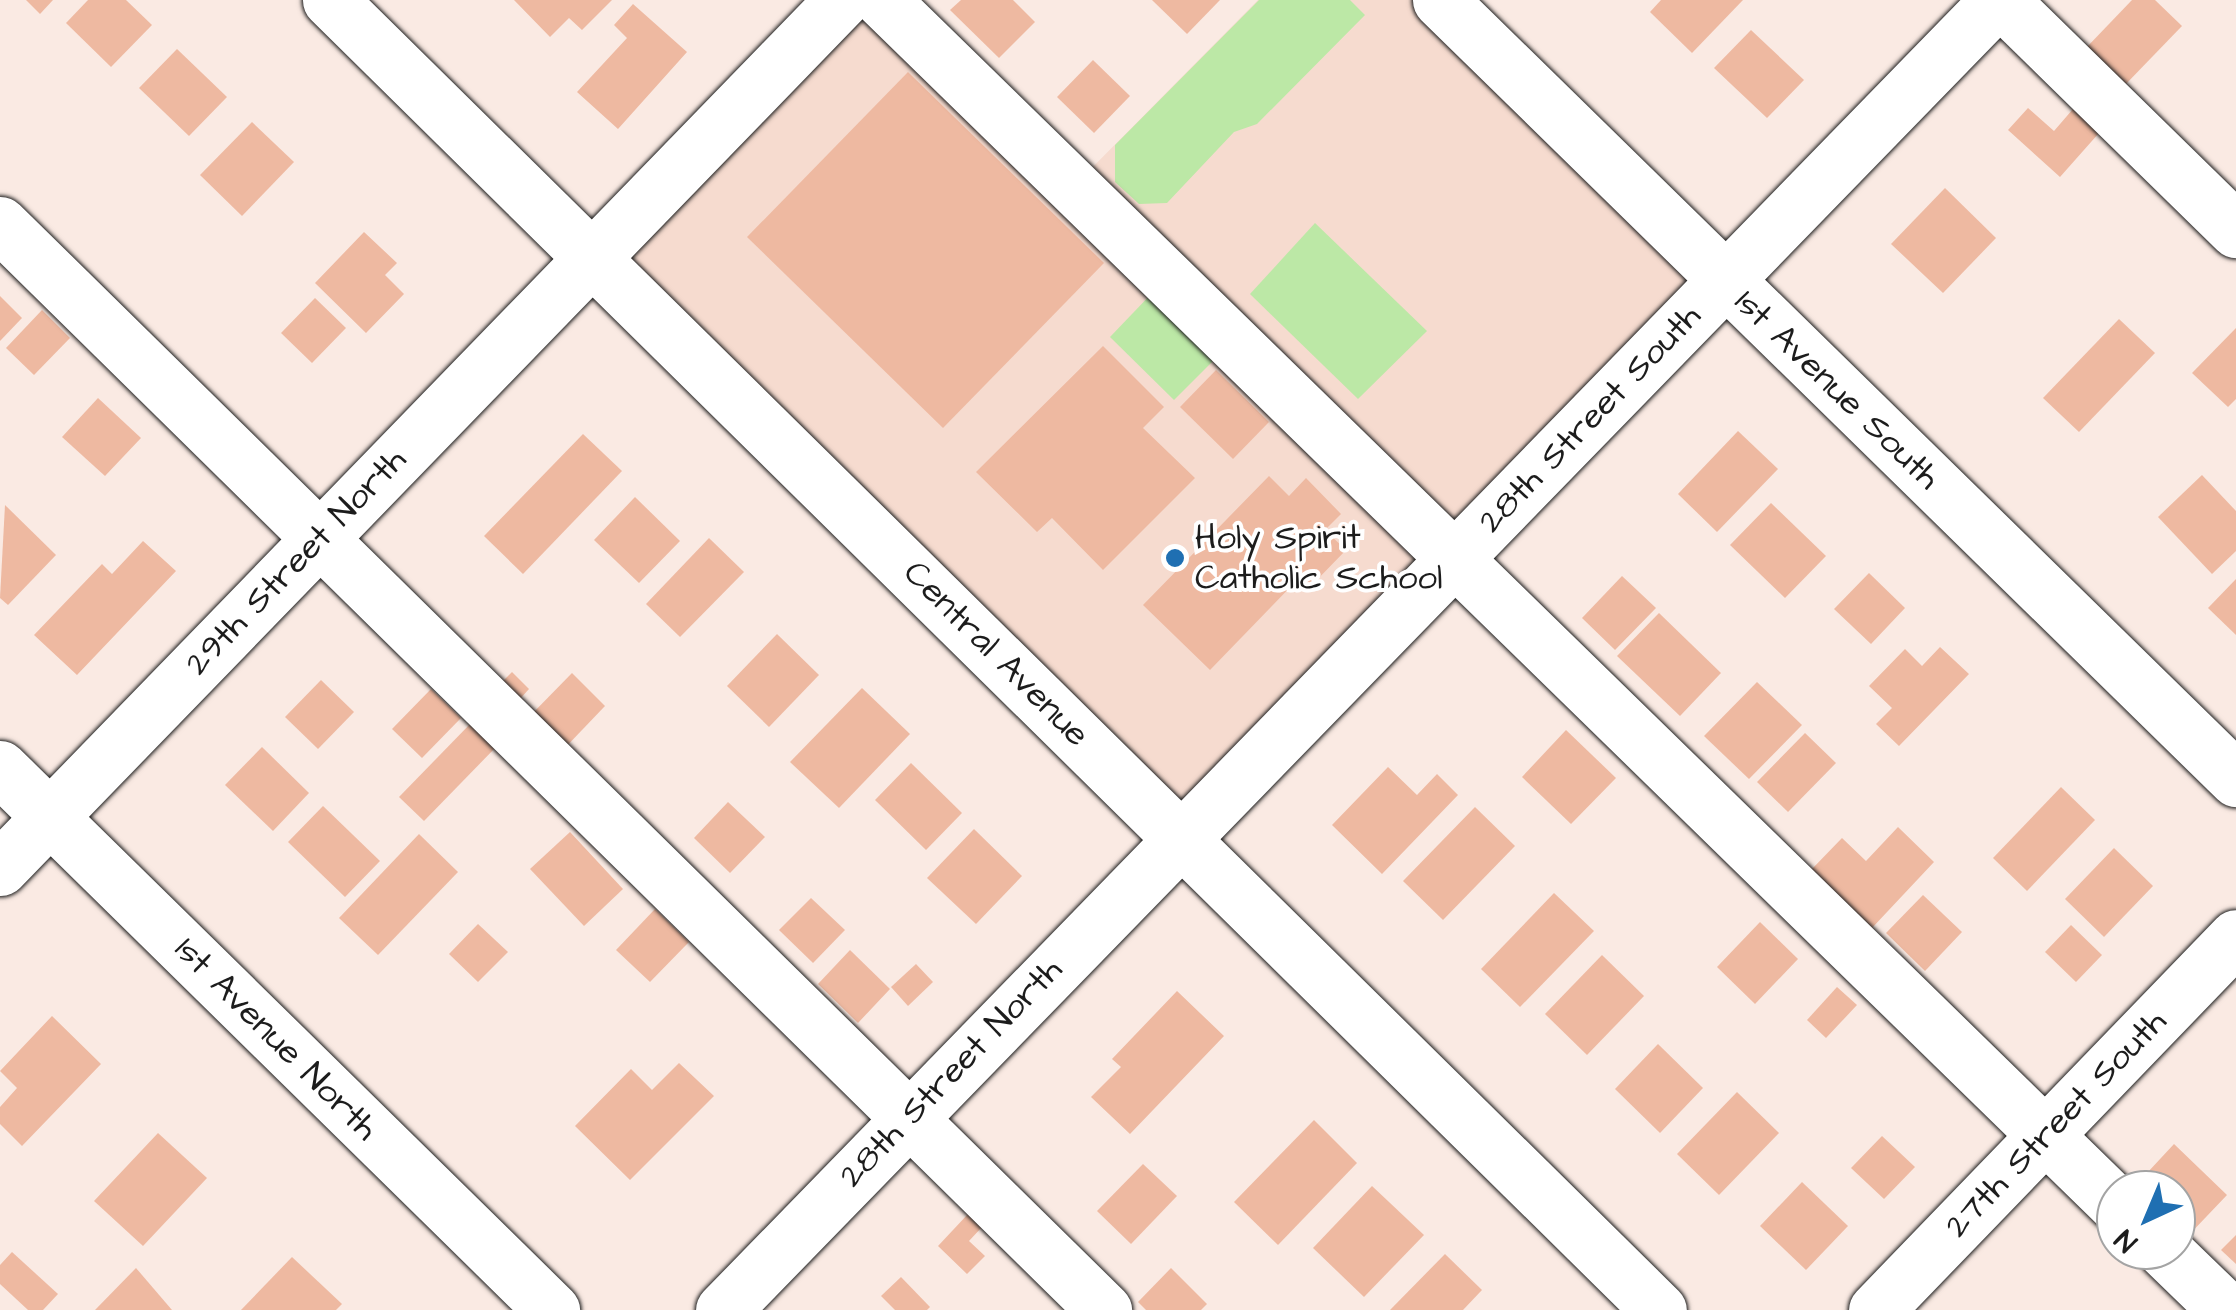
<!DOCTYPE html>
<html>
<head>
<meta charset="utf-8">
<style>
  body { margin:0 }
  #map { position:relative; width:2236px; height:1310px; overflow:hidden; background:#faeae3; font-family:"Architects Daughter",sans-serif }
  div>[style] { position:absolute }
  .built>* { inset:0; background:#f6dbcf }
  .green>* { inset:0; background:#bce8a6 }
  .building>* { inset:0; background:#eeb9a1 }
  .roads { filter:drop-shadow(0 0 2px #1c1c1c) drop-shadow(0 0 2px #1c1c1c) }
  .minor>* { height:55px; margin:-27.5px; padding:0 27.5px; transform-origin:27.5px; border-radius:27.5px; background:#fff }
  .major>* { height:55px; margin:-27.5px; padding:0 27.5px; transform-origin:27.5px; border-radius:27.5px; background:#fff }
  .dots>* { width:28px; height:28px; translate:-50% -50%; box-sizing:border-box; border:5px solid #fff; border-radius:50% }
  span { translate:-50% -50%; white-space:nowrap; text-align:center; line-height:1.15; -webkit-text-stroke:8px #fff; paint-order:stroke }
  .street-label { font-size:35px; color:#1c1c1c }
  .poi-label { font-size:35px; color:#1c1c1c }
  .left { translate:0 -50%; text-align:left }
  .north { position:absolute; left:2096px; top:1170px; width:100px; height:100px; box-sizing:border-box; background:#fff; border:2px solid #a4a4a4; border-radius:50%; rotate:224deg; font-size:28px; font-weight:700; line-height:40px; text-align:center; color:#1c1c1c }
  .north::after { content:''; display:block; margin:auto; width:35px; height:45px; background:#1f6fb2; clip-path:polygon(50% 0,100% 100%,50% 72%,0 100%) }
</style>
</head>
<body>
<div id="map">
  <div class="built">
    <i style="clip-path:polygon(842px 0,1072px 188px,1258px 0,1440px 0,1725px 281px,1179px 835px,591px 254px)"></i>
  </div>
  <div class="green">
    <i style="clip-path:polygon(1259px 0,1350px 0,1365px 15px,1257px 124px,1234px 132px,1167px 203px,1139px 204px,1115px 182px,1115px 145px)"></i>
    <i style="clip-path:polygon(1315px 223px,1427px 331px,1358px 399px,1250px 294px)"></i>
    <i style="clip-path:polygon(1155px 290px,1220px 354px,1174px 400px,1110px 337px)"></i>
  </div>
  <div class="building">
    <i style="clip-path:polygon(26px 0,53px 0,40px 14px)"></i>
    <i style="clip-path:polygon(88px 0,126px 0,152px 25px,111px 67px,66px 23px)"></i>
    <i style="clip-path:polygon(514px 0,612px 0,582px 30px,569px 18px,550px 37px)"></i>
    <i style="clip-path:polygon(961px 0,1013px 0,1035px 22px,999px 58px,950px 10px)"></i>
    <i style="clip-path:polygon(1152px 0,1220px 0,1187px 34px)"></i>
    <i style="clip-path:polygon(1661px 0,1743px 0,1692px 53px,1650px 12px)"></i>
    <i style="clip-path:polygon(2132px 0,2155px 0,2182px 26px,2124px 86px,2085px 49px)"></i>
    <i style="clip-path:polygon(633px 4px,687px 52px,618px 129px,577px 92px,627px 38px,614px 25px)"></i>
    <i style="clip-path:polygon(1751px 30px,1804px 80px,1767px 118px,1714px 68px)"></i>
    <i style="clip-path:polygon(177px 49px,227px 97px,189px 136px,139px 88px)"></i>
    <i style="clip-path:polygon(1093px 60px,1130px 96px,1094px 133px,1057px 97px)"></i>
    <i style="clip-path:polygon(908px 72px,1104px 263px,943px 428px,747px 237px)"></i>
    <i style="clip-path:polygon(2028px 108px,2054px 131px,2073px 109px,2099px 133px,2060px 177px,2008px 130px)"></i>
    <i style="clip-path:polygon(252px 122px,294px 162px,242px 216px,200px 175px)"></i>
    <i style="clip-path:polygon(1945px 188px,1996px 238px,1943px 293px,1891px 244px)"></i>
    <i style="clip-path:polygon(364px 232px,397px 263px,385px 275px,404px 294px,366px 333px,315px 283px)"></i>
    <i style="clip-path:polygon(0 296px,22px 318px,0 341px)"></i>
    <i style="clip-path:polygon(315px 298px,346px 328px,312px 363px,281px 333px)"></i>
    <i style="clip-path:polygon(42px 310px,70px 338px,34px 375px,6px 348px)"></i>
    <i style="clip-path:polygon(2119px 319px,2155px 353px,2079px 432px,2043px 398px)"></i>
    <i style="clip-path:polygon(2236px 328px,2236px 399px,2228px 407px,2192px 373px)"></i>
    <i style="clip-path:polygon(1103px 346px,1164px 407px,1143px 428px,1195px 478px,1103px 570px,1052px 518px,1037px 532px,976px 472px)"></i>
    <i style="clip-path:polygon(1216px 370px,1269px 422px,1233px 459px,1180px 407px)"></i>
    <i style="clip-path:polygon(98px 398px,141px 438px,105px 476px,62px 437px)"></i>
    <i style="clip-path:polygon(1738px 431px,1778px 469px,1717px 532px,1678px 494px)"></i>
    <i style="clip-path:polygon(583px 434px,622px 471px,523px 574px,484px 536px)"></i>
    <i style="clip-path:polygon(2202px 475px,2236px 511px,2236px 551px,2212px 574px,2158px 517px)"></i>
    <i style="clip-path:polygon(1269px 476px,1289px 496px,1306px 478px,1341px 514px,1325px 530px,1346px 550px,1312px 585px,1301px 576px,1210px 670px,1143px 605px)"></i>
    <i style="clip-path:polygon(635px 497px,680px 541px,639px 583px,594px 540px)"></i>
    <i style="clip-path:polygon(1771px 503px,1826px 556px,1785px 598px,1730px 545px)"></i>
    <i style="clip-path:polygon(5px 505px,56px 555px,8px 605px,0 598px)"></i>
    <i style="clip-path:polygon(709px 538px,744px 572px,680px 637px,646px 604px)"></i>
    <i style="clip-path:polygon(143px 541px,176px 571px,77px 675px,34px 635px,102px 564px,112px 574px)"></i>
    <i style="clip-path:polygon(1869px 573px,1905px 608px,1871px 644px,1834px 609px)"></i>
    <i style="clip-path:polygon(1622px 576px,1656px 608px,1615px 650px,1582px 618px)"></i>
    <i style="clip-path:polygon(2236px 579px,2236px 635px,2208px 608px)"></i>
    <i style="clip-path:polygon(1659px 613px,1721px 673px,1680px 716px,1617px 656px)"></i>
    <i style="clip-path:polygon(777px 634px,819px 675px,769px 727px,727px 686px)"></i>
    <i style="clip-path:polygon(1940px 647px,1969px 674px,1899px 746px,1876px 724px,1892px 708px,1869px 686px,1905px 649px,1922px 666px)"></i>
    <i style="clip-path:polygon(512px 672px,529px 689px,519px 700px,501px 683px)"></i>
    <i style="clip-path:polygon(572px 673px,605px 706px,561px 752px,527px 719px)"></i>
    <i style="clip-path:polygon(321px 680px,354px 712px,318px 749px,285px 717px)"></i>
    <i style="clip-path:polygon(1757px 682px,1802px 725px,1749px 779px,1704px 736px)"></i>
    <i style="clip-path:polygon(862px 688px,910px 734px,839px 808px,790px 762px)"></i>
    <i style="clip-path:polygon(431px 689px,461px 718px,422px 758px,392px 729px)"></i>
    <i style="clip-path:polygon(472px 722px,497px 746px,424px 821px,399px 797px)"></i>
    <i style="clip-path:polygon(1566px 730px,1616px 778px,1571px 824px,1522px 777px)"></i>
    <i style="clip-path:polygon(1805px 733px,1836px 763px,1788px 812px,1757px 782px)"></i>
    <i style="clip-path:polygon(262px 747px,309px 793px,273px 831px,225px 785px)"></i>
    <i style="clip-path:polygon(911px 763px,962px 813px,926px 850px,875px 800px)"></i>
    <i style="clip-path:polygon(1388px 767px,1417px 795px,1437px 774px,1458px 795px,1382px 874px,1332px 825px)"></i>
    <i style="clip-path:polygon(2061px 787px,2095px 820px,2027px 891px,1993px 858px)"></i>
    <i style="clip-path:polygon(728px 802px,765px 837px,730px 873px,694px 838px)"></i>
    <i style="clip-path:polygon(323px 806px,380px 861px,345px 897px,288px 842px)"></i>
    <i style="clip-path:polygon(1475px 807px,1515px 846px,1443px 920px,1403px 881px)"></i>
    <i style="clip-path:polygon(1898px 827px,1934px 862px,1872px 928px,1811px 870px,1842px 838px,1866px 861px)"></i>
    <i style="clip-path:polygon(974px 829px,1022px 876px,976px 924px,927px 878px)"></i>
    <i style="clip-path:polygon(570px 832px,623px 889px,584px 926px,530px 869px)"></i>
    <i style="clip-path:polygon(419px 834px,458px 872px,378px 955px,339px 918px)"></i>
    <i style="clip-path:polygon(2114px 848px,2153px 886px,2104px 937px,2065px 899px)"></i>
    <i style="clip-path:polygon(1554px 893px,1594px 931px,1520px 1007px,1481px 969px)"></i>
    <i style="clip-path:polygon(1923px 895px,1962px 932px,1925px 971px,1886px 933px)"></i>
    <i style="clip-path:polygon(811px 898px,845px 930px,813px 963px,779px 930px)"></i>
    <i style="clip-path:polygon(655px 909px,689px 942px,650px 982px,616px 950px)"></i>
    <i style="clip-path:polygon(1760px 922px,1798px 959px,1755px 1004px,1717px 967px)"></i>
    <i style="clip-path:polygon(478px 924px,508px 952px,478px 982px,449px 954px)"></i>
    <i style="clip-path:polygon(2071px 925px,2102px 955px,2076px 982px,2045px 952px)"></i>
    <i style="clip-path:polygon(850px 950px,890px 989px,858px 1023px,818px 984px)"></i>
    <i style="clip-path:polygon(1602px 955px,1644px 996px,1587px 1055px,1545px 1014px)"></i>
    <i style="clip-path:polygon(916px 964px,933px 982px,908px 1006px,891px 987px)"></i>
    <i style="clip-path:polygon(1837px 987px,1857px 1005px,1826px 1038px,1807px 1020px)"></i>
    <i style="clip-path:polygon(1177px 991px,1224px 1036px,1130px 1134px,1091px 1097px,1121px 1067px,1112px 1059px)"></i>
    <i style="clip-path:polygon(52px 1016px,101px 1064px,22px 1146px,0 1124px,0 1107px,17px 1088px,0 1071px)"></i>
    <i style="clip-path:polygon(1658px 1044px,1703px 1088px,1660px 1133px,1615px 1089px)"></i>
    <i style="clip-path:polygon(679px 1063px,714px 1096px,630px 1180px,575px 1126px,631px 1069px,652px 1090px)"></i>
    <i style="clip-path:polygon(1737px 1092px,1779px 1133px,1719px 1195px,1677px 1154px)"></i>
    <i style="clip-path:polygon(1314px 1120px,1357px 1163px,1278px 1245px,1234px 1202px)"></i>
    <i style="clip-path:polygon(158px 1133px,207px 1178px,143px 1246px,94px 1201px)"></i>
    <i style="clip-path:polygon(1882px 1136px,1915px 1167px,1884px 1199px,1851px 1168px)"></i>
    <i style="clip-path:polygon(2174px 1144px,2227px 1195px,2186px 1238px,2176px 1228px,2176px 1190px,2134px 1187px)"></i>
    <i style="clip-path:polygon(1143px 1164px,1177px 1196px,1131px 1244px,1097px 1211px)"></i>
    <i style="clip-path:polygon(1802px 1182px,1848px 1226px,1806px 1270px,1760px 1226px)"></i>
    <i style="clip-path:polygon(1372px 1186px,1424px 1235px,1364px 1297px,1313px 1248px)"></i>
    <i style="clip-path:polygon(968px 1214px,982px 1227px,969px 1241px,985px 1256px,967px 1274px,938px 1246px)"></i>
    <i style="clip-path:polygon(2236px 1235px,2236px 1264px,2221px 1250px)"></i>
    <i style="clip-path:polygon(12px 1252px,58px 1294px,43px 1310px,28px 1310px,0 1284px,0 1265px)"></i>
    <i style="clip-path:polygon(1445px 1254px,1482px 1290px,1463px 1310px,1390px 1310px)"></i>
    <i style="clip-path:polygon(292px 1257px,342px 1304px,336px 1310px,241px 1310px)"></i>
    <i style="clip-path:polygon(136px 1268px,172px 1310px,95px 1310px)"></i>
    <i style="clip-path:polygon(1171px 1268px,1207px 1304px,1201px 1310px,1146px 1310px,1138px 1302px)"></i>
    <i style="clip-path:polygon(901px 1277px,930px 1307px,927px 1310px,895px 1310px,881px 1296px)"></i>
  </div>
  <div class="roads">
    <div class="minor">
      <i style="left:330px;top:0;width:1866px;rotate:44.59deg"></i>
      <i style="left:882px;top:0;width:1724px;rotate:44.3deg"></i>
      <i style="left:1440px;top:0;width:1114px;rotate:44.38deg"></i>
      <i style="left:2001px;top:0;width:329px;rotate:44.4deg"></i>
      <i style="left:0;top:224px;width:1549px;rotate:44.53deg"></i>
      <i style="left:0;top:868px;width:1209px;rotate:-45.87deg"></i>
      <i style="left:2164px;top:1250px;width:86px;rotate:44.1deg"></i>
      <i style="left:723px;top:1310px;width:1828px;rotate:-45.78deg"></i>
      <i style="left:1876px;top:1310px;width:518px;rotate:-46.02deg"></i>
    </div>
    <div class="major">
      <i style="left:0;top:768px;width:774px;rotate:44.48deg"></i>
    </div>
  </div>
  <div class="dots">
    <i style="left:1175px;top:558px;background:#1f6fb2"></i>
  </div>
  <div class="street-label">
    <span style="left:1837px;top:390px;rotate:44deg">1st Avenue South</span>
    <span style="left:1590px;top:419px;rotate:-46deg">28th Street South</span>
    <span style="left:296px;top:562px;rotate:-46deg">29th Street North</span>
    <span style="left:996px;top:654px;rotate:45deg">Central Avenue</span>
    <span style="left:276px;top:1039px;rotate:45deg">1st Avenue North</span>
    <span style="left:951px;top:1073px;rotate:-46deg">28th Street North</span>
    <span style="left:2056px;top:1124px;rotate:-46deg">27th Street South</span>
  </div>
  <div class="poi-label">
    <span class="left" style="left:1195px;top:558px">Holy Spirit<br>Catholic School</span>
  </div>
  <div class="north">N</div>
</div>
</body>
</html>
